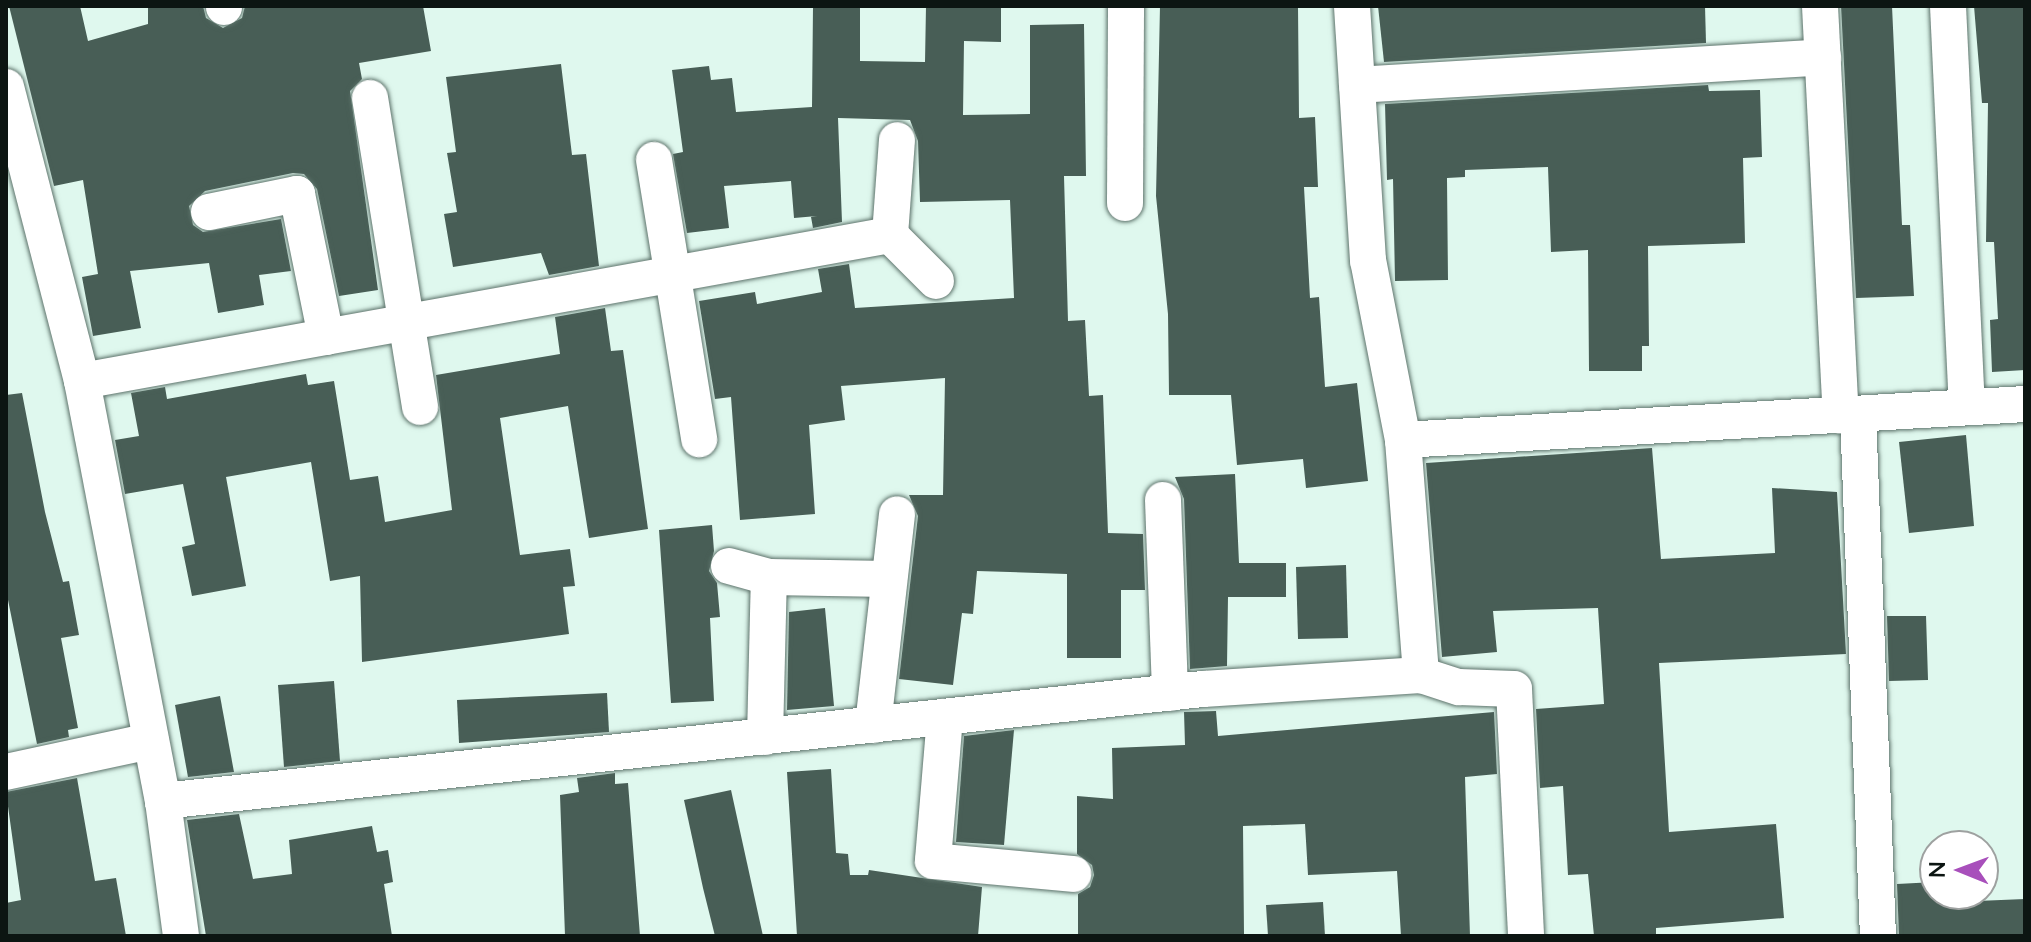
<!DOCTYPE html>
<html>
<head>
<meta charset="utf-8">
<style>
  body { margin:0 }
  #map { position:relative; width:2031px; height:942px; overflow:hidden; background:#dff8ee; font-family:Lato,sans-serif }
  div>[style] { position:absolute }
  .building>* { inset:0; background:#485e56 }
  .roads { filter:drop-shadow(0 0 2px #5d736b) drop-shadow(0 0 2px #5d736b) }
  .street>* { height:36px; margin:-18px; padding:0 18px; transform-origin:18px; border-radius:18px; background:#fff }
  span { translate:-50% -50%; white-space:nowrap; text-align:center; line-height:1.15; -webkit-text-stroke:8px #fff; paint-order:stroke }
  .frame { position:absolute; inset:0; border:8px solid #0c1512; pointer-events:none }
  .north { position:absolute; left:1919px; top:830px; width:80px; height:80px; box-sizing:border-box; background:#fff; border:2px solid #9ea1a0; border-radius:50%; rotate:271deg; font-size:22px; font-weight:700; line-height:32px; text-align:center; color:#0c1512 }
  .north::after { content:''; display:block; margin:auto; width:28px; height:36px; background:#a84fbb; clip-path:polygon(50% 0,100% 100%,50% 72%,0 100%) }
</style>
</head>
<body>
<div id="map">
  <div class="building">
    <i style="clip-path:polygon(9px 6px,80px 6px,88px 41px,148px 24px,148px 6px,203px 6px,206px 18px,223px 28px,242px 18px,245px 6px,423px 6px,431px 51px,359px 63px,362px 79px,350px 91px,378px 290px,339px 296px,317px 189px,304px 174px,293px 173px,205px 191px,189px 206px,193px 225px,203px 232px,281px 219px,291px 271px,259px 275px,264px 305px,218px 313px,209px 263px,130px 271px,141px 328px,93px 336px,82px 277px,98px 274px,83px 180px,54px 186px)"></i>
    <i style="clip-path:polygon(813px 6px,860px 6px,860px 61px,925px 62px,926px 6px,1001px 6px,1001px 42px,964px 41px,963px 115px,1030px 114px,1030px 25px,1084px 24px,1086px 176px,1064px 176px,1068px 321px,1085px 320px,1089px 396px,1103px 395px,1108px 533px,1143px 534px,1145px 590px,1121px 590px,1121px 658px,1067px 658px,1067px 574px,977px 571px,973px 614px,962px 613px,953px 685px,899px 679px,918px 516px,909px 495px,943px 495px,945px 378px,841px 386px,845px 420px,809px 425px,815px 514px,740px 520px,731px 397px,715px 399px,699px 301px,755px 292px,757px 304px,822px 292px,818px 269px,849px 264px,855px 308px,1014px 298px,1010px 200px,920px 202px,918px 141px,910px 120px,838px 118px,842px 222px,813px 228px,811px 217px,817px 216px,794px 218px,791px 181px,724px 186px,729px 228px,687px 233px,673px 154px,683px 152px,672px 70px,709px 66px,711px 80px,732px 78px,736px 112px,812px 107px)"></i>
    <i style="clip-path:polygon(1160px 6px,1298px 6px,1299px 118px,1315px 117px,1318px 187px,1304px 187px,1310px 298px,1319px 297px,1325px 387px,1357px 383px,1368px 481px,1306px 488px,1303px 459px,1237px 465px,1231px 395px,1169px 395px,1168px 314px,1156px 196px)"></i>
    <i style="clip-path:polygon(1378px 6px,1705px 6px,1706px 43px,1384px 62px)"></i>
    <i style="clip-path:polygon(1841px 6px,1892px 6px,1902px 225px,1910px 225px,1914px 296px,1856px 298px)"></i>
    <i style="clip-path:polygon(1974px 6px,2025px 6px,2025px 370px,1992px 372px,1990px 320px,1998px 319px,1994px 242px,1986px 242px,1988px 103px,1982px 103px)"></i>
    <i style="clip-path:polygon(561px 64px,572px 155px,586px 154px,599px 266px,549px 275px,541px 253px,453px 267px,444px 214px,457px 212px,447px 153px,456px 152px,446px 77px)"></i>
    <i style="clip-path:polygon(1708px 85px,1709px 91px,1760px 90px,1762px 157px,1743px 158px,1745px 243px,1648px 246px,1649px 346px,1642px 346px,1642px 371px,1589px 371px,1588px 250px,1551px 252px,1548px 167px,1465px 170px,1465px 177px,1447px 178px,1448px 280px,1395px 281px,1393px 179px,1387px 180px,1385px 104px)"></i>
    <i style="clip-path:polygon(605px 308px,611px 351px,623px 350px,648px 529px,589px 538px,568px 406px,500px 418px,520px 555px,570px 549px,575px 586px,563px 587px,569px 634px,362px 662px,360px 576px,330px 581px,311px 462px,226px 477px,246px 586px,192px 596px,182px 547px,195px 544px,183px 484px,125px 494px,115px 440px,139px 436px,131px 393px,165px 387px,167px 399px,306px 374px,308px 385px,334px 381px,350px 480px,378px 476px,385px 522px,452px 510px,436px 375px,560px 354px,555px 317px)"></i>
    <i style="clip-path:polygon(22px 393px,45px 512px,63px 582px,69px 581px,79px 635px,61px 638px,78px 728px,68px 730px,69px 737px,37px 744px,6px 590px,6px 395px)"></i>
    <i style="clip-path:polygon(1966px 435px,1974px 526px,1909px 533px,1899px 442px)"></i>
    <i style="clip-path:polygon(1652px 448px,1661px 559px,1775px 553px,1772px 488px,1837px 492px,1846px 654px,1659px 663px,1669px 832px,1776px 824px,1784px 918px,1656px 928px,1656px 936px,1594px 936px,1588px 874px,1568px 875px,1563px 786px,1540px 788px,1536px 709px,1604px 704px,1598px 608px,1493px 611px,1497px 652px,1442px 657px,1426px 463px)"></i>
    <i style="clip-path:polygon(1235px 474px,1239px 563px,1286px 563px,1286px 597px,1228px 597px,1227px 666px,1190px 669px,1184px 499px,1175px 477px)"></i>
    <i style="clip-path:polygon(712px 525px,714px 551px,709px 571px,717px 583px,720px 617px,710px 618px,714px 701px,671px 703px,659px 530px)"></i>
    <i style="clip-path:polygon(1346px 565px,1348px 638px,1298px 639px,1296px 567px)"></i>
    <i style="clip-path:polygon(825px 608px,834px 706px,787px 710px,789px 612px)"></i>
    <i style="clip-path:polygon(1887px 616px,1926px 616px,1928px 680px,1889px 681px)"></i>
    <i style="clip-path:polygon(334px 681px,340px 761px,284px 767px,278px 685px)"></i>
    <i style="clip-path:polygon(607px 693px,609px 732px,459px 743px,457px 700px)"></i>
    <i style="clip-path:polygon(220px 696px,234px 772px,188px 777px,175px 705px)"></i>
    <i style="clip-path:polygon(1216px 711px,1218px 736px,1494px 712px,1497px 774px,1465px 777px,1470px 936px,1401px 936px,1397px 871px,1308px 875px,1305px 824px,1243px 826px,1244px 934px,1078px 936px,1078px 894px,1090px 887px,1094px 875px,1092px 865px,1077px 854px,1077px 796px,1113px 799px,1112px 748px,1185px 745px,1184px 712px)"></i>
    <i style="clip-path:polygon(1014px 730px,1004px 845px,956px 842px,964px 736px)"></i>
    <i style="clip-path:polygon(831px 769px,836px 853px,848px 854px,850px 875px,868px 875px,869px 870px,982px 887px,978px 936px,797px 936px,787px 772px)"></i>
    <i style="clip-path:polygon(615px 773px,615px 784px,628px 783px,640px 936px,565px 936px,560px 795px,579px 792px,577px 778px)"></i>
    <i style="clip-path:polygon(77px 778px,95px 881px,116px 878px,126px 936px,6px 936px,6px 903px,21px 900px,6px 792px)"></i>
    <i style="clip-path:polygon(731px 790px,763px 936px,715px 936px,703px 888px,684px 800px)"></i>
    <i style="clip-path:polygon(239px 814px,253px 879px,292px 874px,289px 840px,372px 826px,377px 852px,388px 850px,393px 882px,384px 884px,392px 936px,206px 936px,187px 820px)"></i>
    <i style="clip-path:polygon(1935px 882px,1935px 894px,1952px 894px,1953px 902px,2025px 899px,2025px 936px,1899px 936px,1897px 884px)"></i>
    <i style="clip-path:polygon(1323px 902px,1325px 936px,1268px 936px,1266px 905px)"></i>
  </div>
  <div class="roads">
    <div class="street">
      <i style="left:224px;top:6px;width:1px;rotate:90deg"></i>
      <i style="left:1352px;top:6px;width:255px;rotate:86.4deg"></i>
      <i style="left:1368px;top:260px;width:183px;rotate:79deg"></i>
      <i style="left:1403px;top:440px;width:236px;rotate:85.6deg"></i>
      <i style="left:1820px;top:6px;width:410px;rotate:87.1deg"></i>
      <i style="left:1948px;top:6px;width:401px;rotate:87.3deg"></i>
      <i style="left:1357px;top:85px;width:467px;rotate:-3.4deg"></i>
      <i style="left:6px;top:87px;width:304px;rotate:75.5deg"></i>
      <i style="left:82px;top:381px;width:428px;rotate:79.1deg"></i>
      <i style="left:163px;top:801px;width:136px;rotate:82.4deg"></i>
      <i style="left:370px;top:98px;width:313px;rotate:80.8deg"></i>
      <i style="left:654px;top:160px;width:283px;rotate:80.8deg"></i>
      <i style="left:1125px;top:203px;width:197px;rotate:-89.7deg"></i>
      <i style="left:209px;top:212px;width:90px;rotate:-11.6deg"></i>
      <i style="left:297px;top:194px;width:146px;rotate:78.5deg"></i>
      <i style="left:890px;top:235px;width:65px;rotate:45deg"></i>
      <i style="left:82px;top:381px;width:821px;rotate:-10.24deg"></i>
      <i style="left:890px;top:235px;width:95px;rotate:-85.8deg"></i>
      <i style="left:1858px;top:414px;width:522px;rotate:87.81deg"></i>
      <i style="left:1403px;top:440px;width:623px;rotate:-3.31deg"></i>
      <i style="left:1163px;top:500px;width:193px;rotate:87.9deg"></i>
      <i style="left:729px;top:566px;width:41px;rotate:15.4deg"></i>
      <i style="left:769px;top:577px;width:120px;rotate:1deg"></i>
      <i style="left:945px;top:717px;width:144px;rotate:94.8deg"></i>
      <i style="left:933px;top:861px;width:141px;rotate:5.3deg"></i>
      <i style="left:873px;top:725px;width:212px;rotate:-83.5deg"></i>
      <i style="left:765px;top:737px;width:160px;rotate:-88.6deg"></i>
      <i style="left:6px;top:772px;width:148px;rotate:-12.1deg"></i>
      <i style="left:163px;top:801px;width:1046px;rotate:-6.15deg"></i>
      <i style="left:1203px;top:689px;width:218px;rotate:-3.7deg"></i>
      <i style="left:1421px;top:675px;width:40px;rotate:18deg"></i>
      <i style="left:1459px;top:687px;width:55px;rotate:2.1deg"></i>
      <i style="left:1514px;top:689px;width:247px;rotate:87.2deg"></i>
    </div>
  </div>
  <div class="frame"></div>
  <div class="north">N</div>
</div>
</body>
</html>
